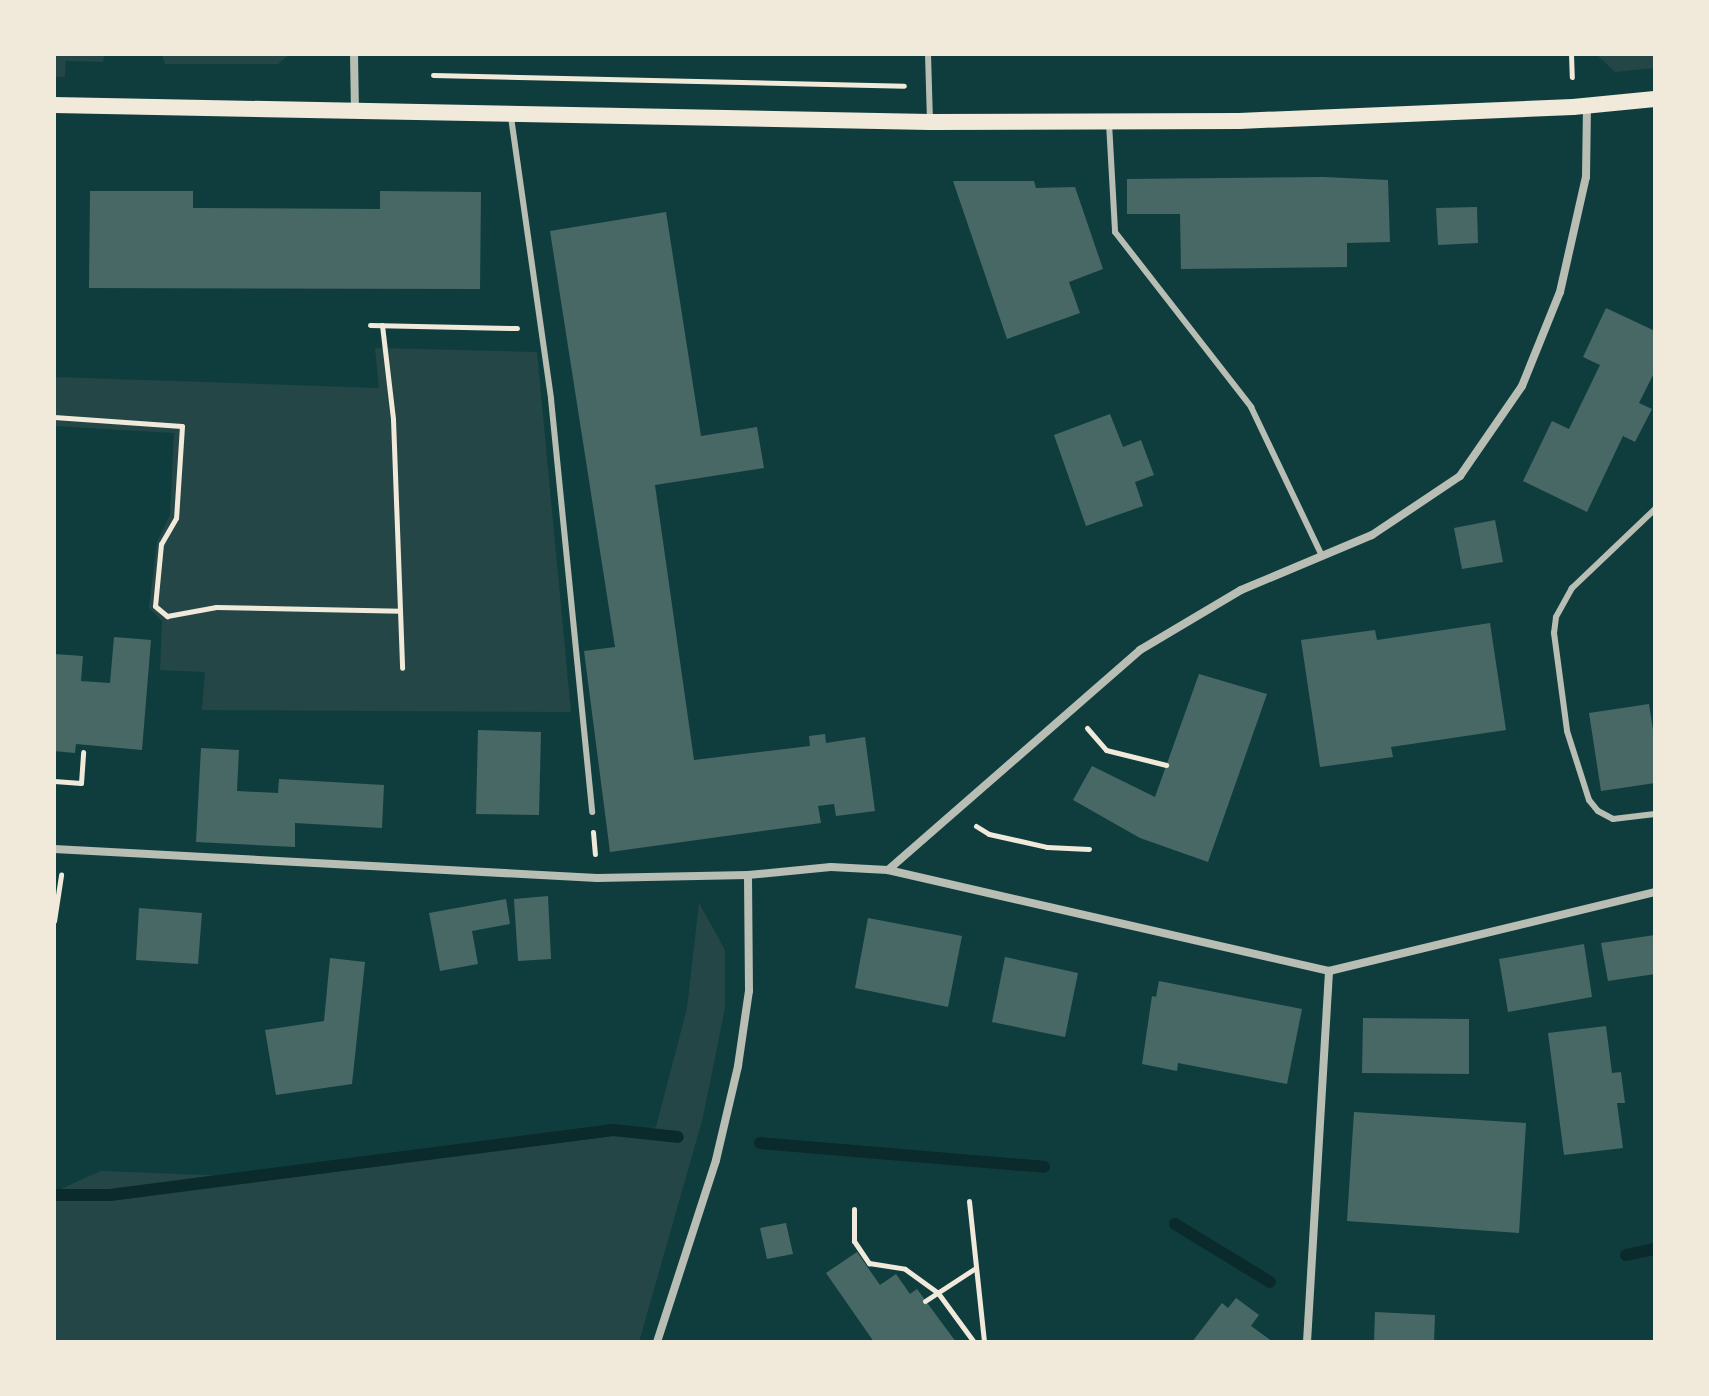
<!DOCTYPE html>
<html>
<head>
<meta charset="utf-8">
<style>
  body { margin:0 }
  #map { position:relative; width:1709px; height:1396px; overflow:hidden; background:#0f3d3e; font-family:"PT Serif",serif }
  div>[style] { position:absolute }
  .green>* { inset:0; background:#244646 }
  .stream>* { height:12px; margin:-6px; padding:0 6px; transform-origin:6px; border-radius:6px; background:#0a2a2b }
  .building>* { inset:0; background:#486865 }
  .path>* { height:5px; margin:-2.5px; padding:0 2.5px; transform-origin:2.5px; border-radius:2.5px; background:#f1e9da }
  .service>* { height:6px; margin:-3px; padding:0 3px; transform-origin:3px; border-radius:3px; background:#b8beb3 }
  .minor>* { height:8px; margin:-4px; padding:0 4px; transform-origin:4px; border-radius:4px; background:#b8beb3 }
  .secondary>* { height:16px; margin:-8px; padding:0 8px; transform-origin:8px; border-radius:8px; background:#f1e9da }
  span { translate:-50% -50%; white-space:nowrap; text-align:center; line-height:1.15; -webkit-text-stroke:6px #f1e9da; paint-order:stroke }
  .frame { position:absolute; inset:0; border:56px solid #f1e9da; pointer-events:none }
</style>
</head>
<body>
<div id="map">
  <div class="green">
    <i style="clip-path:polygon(54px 54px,105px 54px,103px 62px,66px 61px,65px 77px,54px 77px)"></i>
    <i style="clip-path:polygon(162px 54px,290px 54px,278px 64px,165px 64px)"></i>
    <i style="clip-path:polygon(1596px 54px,1655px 54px,1655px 68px,1615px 72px)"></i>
    <i style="clip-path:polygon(375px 348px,537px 352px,571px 712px,202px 710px,205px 672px,160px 670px,162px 621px,149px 608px,157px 542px,170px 515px,174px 433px,54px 426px,54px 377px,379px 388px)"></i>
    <i style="clip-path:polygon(699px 903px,725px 950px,725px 1008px,703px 1117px,639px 1342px,54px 1342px,54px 1192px,101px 1171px,281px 1178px,613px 1136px,656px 1127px,687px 1008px)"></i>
  </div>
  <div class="stream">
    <i style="left:760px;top:1143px;width:285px;rotate:4.8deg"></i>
    <i style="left:54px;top:1195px;width:56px"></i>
    <i style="left:110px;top:1195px;width:507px;rotate:-7.36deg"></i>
    <i style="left:613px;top:1130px;width:65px;rotate:6.1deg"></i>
    <i style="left:1175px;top:1224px;width:111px;rotate:31.4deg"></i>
    <i style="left:1626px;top:1255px;width:30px;rotate:-12deg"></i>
  </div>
  <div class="building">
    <i style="clip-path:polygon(1324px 177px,1388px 180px,1390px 242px,1347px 243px,1347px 267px,1181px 269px,1180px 214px,1127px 214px,1127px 179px)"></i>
    <i style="clip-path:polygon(953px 181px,1034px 181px,1036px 188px,1075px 187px,1103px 269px,1069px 282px,1080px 313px,1007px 339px)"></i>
    <i style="clip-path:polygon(90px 191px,193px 191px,193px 208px,380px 209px,380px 191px,481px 192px,480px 289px,89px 288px)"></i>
    <i style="clip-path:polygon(1477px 207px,1478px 243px,1438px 245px,1436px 208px)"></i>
    <i style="clip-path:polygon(666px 212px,701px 436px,757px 427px,764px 468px,655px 485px,694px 760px,810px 746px,809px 736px,825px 734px,826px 743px,865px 737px,875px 811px,836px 816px,834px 804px,818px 806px,821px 823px,610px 852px,584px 651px,615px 647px,550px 231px)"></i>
    <i style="clip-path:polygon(1606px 308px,1655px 331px,1655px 371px,1639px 403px,1652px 409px,1635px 442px,1623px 436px,1587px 512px,1523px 481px,1552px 421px,1569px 429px,1600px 365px,1583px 357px)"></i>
    <i style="clip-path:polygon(1110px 414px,1123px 447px,1141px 440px,1154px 475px,1135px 482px,1143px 506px,1086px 526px,1054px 435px)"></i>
    <i style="clip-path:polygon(1495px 520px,1503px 562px,1462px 569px,1454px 528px)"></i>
    <i style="clip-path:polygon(1490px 623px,1506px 730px,1391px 747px,1393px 757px,1320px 767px,1301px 640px,1375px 630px,1377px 640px)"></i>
    <i style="clip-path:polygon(114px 637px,151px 640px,142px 750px,76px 744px,75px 753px,54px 751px,54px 654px,83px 656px,81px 681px,110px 683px)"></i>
    <i style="clip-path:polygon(1199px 674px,1267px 694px,1208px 862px,1140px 838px,1073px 800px,1092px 766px,1155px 797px)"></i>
    <i style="clip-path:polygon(1649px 704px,1655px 743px,1655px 783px,1601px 791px,1589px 713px)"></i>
    <i style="clip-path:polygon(478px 730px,541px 732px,539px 815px,476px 814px)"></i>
    <i style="clip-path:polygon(201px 748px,239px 750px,237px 791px,278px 793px,279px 779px,384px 785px,382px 828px,295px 823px,295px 847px,196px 842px)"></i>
    <i style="clip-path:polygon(548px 896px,551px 959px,518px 961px,514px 899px)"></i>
    <i style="clip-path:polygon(506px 899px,510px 924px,472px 931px,478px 964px,440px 971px,429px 913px)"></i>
    <i style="clip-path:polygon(139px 908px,202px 913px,198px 964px,136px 960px)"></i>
    <i style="clip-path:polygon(868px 918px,962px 936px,948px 1007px,855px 988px)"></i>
    <i style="clip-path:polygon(1655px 935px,1655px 974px,1608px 981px,1601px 943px)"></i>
    <i style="clip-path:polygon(1584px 944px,1592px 997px,1508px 1012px,1499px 959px)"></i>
    <i style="clip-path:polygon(1005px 957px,1078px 973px,1065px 1037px,992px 1022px)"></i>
    <i style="clip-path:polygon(330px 958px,365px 962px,352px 1084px,276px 1095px,265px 1030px,324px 1021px)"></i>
    <i style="clip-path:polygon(1159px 981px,1302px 1009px,1287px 1084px,1178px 1063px,1177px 1071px,1142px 1064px,1152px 996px,1156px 997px)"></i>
    <i style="clip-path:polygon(1363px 1018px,1469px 1019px,1469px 1074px,1362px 1073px)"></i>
    <i style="clip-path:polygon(1606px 1026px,1612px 1073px,1621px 1072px,1625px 1103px,1617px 1103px,1623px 1148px,1564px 1155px,1548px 1033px)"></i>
    <i style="clip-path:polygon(1354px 1112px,1526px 1123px,1519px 1233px,1347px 1221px)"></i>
    <i style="clip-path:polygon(786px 1223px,793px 1254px,767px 1259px,760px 1228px)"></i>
    <i style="clip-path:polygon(857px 1252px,880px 1285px,896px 1274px,910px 1294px,917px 1289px,956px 1342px,874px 1342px,826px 1273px)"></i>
    <i style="clip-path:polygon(1236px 1298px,1259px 1315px,1251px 1326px,1273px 1342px,1192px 1342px,1222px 1303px,1228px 1308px)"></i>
    <i style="clip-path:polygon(1375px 1312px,1435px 1315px,1434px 1342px,1374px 1342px)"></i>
  </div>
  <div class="path">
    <i style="left:1571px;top:54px;width:23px;rotate:88deg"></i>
    <i style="left:433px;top:75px;width:471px;rotate:1.3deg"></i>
    <i style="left:370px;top:325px;width:147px;rotate:1.2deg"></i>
    <i style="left:382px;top:325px;width:95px;rotate:83.3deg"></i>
    <i style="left:393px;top:419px;width:249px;rotate:87.9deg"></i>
    <i style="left:54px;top:417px;width:128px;rotate:4deg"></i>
    <i style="left:182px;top:426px;width:92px;rotate:93.7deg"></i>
    <i style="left:176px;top:518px;width:30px;rotate:120deg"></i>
    <i style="left:161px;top:544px;width:62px;rotate:95.5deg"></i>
    <i style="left:155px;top:606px;width:16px;rotate:40deg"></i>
    <i style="left:167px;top:616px;width:50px;rotate:-10.4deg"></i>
    <i style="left:216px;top:607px;width:184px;rotate:1.2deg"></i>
    <i style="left:1087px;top:728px;width:29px;rotate:49deg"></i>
    <i style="left:1106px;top:750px;width:62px;rotate:14deg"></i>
    <i style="left:54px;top:781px;width:27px;rotate:4deg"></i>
    <i style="left:81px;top:783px;width:31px;rotate:-86deg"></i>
    <i style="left:976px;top:826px;width:15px;rotate:32deg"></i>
    <i style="left:989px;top:834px;width:59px;rotate:12.6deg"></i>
    <i style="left:1047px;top:847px;width:42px;rotate:2.7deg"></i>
    <i style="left:593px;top:832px;width:22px;rotate:85deg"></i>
    <i style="left:54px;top:921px;width:47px;rotate:-81.3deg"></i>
    <i style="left:969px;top:1201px;width:142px;rotate:83.9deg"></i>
    <i style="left:854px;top:1209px;width:32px;rotate:90deg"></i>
    <i style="left:854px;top:1241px;width:27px;rotate:56deg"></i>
    <i style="left:869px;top:1263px;width:36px;rotate:9deg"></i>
    <i style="left:905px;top:1269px;width:41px;rotate:36deg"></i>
    <i style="left:938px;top:1293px;width:61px;rotate:53.7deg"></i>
    <i style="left:925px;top:1301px;width:59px;rotate:-33.1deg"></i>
  </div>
  <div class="service">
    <i style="left:928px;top:54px;width:68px;rotate:88.3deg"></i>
    <i style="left:511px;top:117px;width:285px;rotate:81.9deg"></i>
    <i style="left:551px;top:399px;width:415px;rotate:84.3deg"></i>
    <i style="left:1109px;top:123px;width:109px;rotate:86.8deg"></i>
    <i style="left:1115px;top:232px;width:222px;rotate:52.1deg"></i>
    <i style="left:1251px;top:407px;width:165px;rotate:64.5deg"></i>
    <i style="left:1655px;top:509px;width:115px;rotate:136.4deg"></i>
    <i style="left:1572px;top:588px;width:33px;rotate:119deg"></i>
    <i style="left:1556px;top:617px;width:16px;rotate:97deg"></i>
    <i style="left:1554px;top:633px;width:99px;rotate:82.4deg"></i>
    <i style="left:1567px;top:731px;width:72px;rotate:72.3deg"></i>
    <i style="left:1589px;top:800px;width:14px;rotate:51deg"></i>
    <i style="left:1598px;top:811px;width:17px;rotate:28deg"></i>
    <i style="left:1613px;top:819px;width:42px;rotate:-6.8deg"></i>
  </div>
  <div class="minor">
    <i style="left:354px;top:54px;width:55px;rotate:89deg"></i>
    <i style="left:54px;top:849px;width:544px;rotate:3.06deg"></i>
    <i style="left:597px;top:878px;width:151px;rotate:-1.1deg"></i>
    <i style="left:748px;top:875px;width:83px;rotate:-5.5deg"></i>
    <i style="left:831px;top:867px;width:57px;rotate:3deg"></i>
    <i style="left:888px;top:870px;width:452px;rotate:12.9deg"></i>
    <i style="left:1329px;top:971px;width:335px;rotate:-13.6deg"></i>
    <i style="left:888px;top:870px;width:335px;rotate:-41.1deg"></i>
    <i style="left:1140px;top:650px;width:117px;rotate:-30.7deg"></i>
    <i style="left:1241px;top:590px;width:142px;rotate:-22.8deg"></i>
    <i style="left:1372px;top:535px;width:106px;rotate:-33.8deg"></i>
    <i style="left:1460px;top:476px;width:109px;rotate:-55.4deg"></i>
    <i style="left:1522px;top:386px;width:101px;rotate:-68deg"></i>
    <i style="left:1560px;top:292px;width:118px;rotate:-77.3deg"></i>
    <i style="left:1586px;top:177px;width:71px;rotate:-89.2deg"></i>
    <i style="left:657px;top:1342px;width:191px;rotate:-72deg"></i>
    <i style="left:716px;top:1160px;width:97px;rotate:-76.8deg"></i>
    <i style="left:738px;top:1066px;width:76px;rotate:-81.7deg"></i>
    <i style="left:749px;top:991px;width:116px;rotate:-90.5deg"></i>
    <i style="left:1307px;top:1342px;width:372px;rotate:-86.6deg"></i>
  </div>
  <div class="secondary">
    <i style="left:54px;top:105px;width:876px;rotate:1.11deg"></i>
    <i style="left:930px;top:122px;width:309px;rotate:-0.2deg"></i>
    <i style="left:1239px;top:121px;width:334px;rotate:-2.4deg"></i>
    <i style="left:1573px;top:107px;width:82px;rotate:-5.6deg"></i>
  </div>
  <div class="frame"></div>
</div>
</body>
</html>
